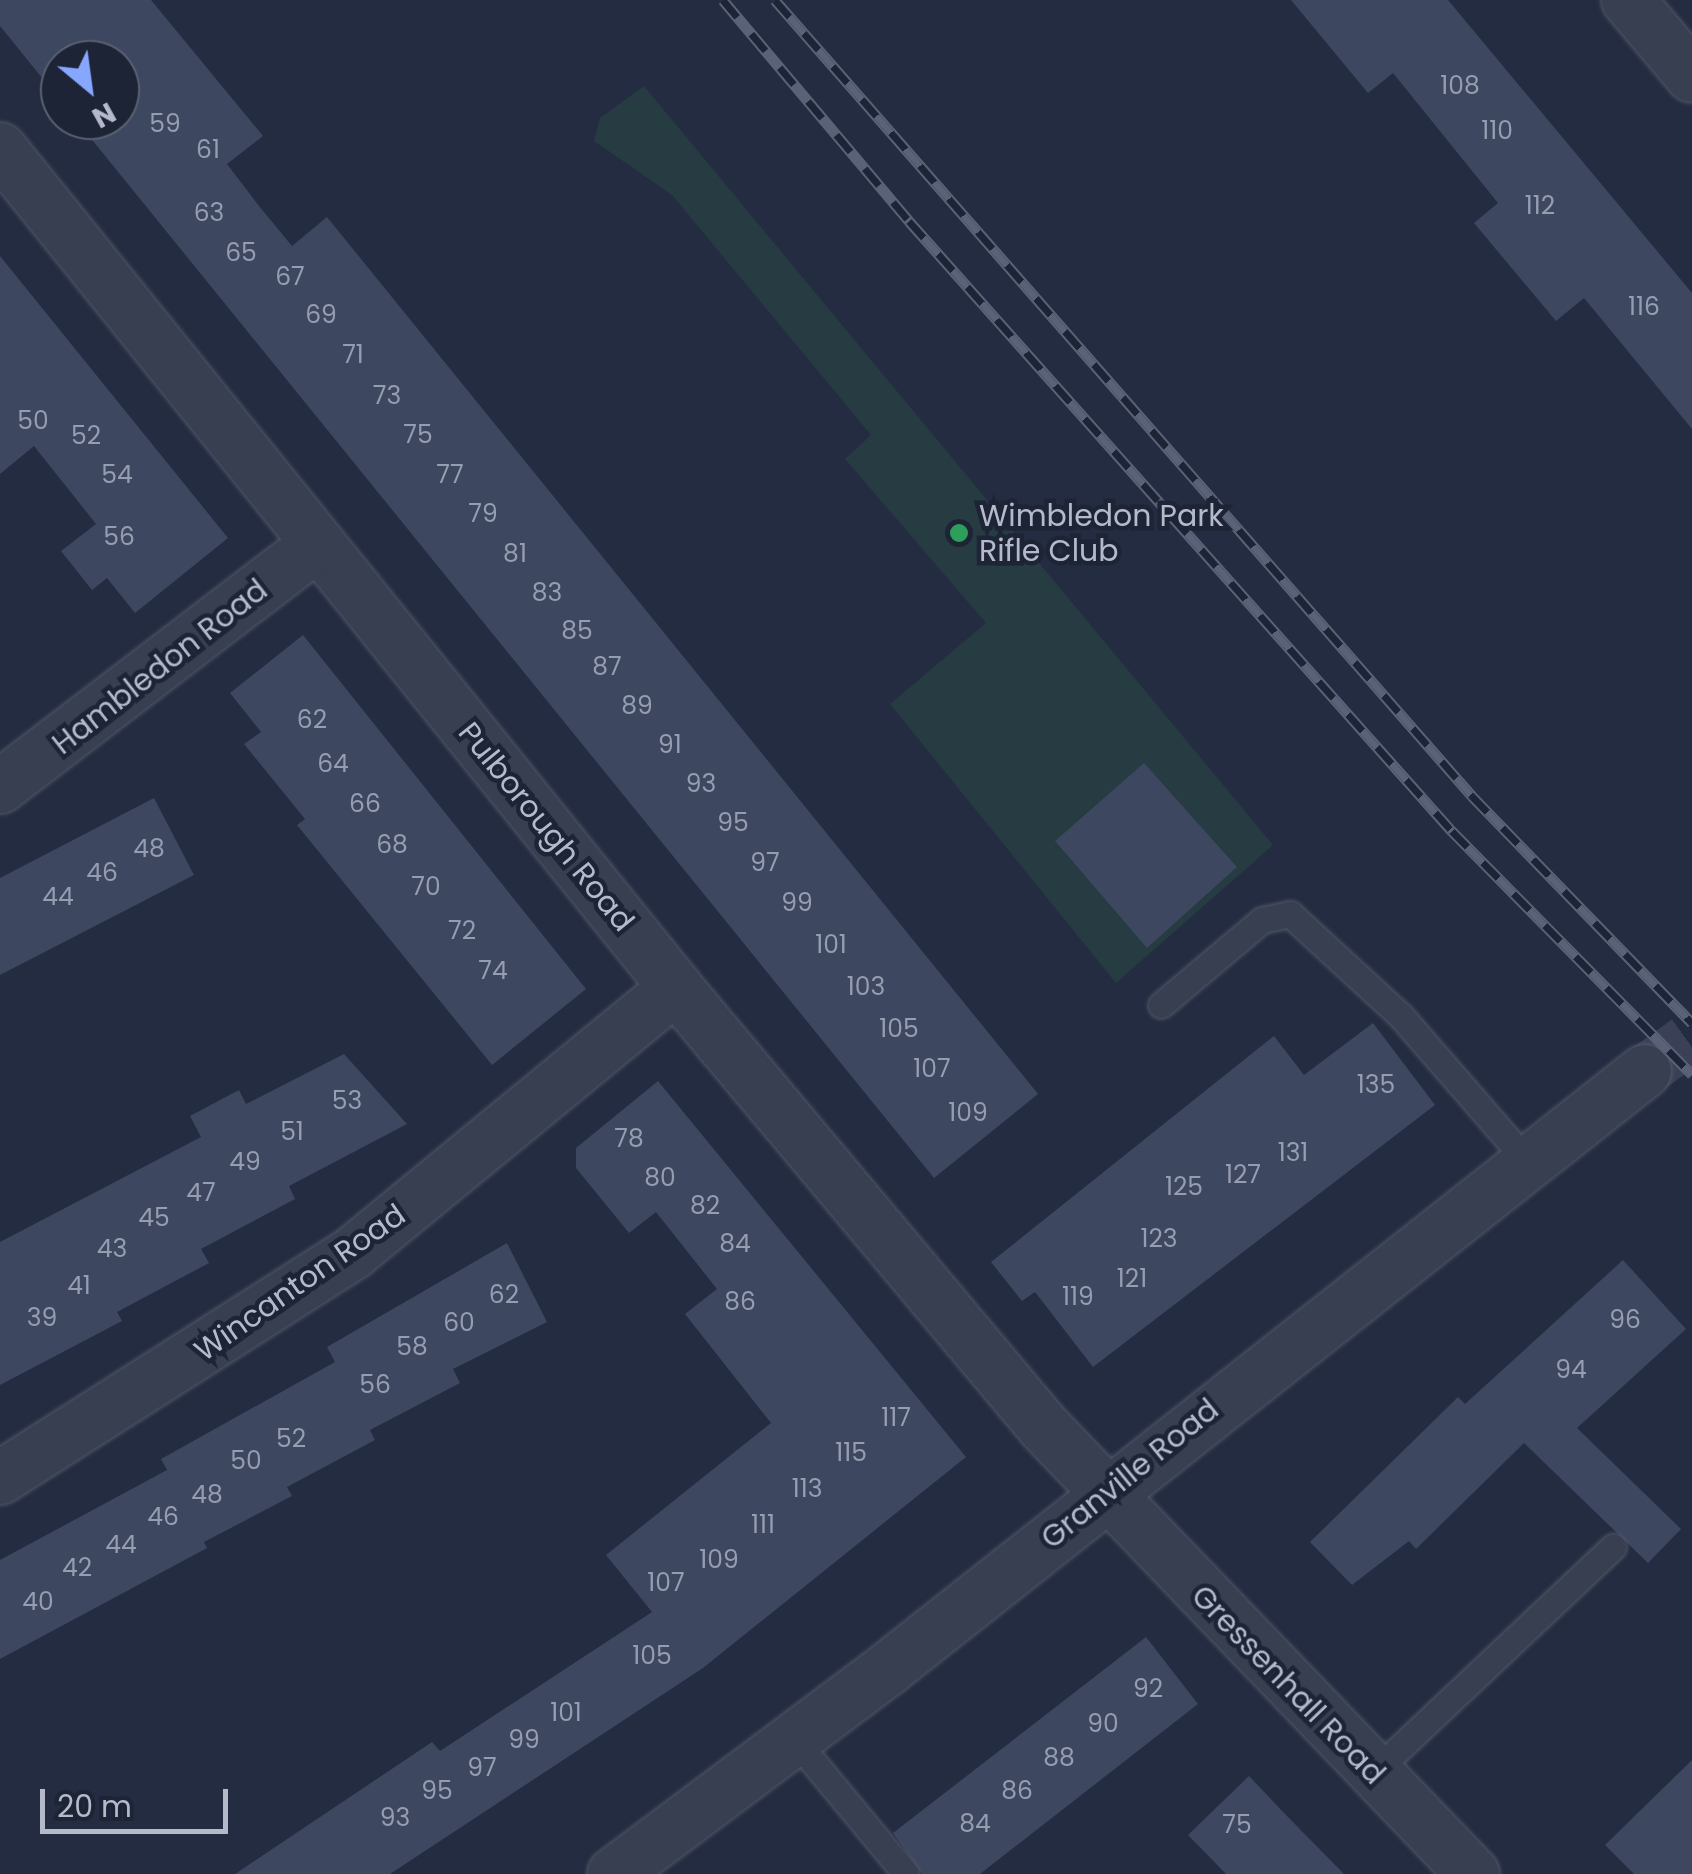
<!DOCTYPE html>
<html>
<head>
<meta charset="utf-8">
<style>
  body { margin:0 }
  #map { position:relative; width:1692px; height:1874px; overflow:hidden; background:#242c41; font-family:Poppins,sans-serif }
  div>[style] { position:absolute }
  .green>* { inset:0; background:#263b42 }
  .building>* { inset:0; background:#3d475f }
  .minor-tunnel>* { height:52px; margin-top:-26px; transform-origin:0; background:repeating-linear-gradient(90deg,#3a4156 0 52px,transparent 0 78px) }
  .roads { filter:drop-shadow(0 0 2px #505768) drop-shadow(0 0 2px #505768) }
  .service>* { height:25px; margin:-12.5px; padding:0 12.5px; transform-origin:12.5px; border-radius:12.5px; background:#383f51 }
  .minor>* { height:52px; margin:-26px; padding:0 26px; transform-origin:26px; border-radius:26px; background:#383f51 }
  .rail>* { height:11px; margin-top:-5.5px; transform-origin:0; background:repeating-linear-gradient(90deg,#1d2436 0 22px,#5a6278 0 44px); box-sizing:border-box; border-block:2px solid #5a6278 }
  .dots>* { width:28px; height:28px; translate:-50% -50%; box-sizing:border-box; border:5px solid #1d2436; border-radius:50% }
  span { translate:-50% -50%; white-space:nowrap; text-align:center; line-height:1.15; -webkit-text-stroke:9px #1d2436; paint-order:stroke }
  .number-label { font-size:25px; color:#979db0 }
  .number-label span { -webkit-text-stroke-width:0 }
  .poi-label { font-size:30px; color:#b5bacb }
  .left { translate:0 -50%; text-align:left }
  .street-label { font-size:30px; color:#b5bacb }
  .north { position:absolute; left:40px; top:40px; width:100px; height:100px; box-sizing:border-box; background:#1d2436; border:2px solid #5a6072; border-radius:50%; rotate:151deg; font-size:28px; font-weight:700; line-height:40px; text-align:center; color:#b5bacb }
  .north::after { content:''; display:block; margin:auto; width:35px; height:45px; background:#87a6fe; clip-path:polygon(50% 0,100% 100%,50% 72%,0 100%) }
  .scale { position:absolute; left:40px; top:1789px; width:188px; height:45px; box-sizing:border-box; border:5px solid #b5bacb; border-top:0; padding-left:12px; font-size:30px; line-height:35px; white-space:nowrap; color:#b5bacb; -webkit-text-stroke:8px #1d2436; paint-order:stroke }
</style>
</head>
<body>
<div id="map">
  <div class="green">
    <i style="clip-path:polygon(644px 86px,1273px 845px,1116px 983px,890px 704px,986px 623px,845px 459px,871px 435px,672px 195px,594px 141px,600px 118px)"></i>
  </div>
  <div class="building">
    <i style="clip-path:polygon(0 0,151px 0,263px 136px,227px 164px,259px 206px,292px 246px,327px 217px,1038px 1094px,934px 1178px,76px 120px,120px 120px,120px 60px,60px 60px,60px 100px,0 26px)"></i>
    <i style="clip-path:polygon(1291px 0,1448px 0,1692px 293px,1692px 429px,1584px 298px,1556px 321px,1474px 223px,1498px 203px,1393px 73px,1368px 93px)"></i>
    <i style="clip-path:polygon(0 256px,228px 538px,135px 613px,107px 578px,92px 590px,61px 551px,96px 524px,34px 446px,0 474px)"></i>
    <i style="clip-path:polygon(303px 635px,586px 989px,492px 1065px,297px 825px,305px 819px,244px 744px,261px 732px,230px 693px)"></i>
    <i style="clip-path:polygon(1144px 763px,1237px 867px,1147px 948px,1055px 841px)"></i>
    <i style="clip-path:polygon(154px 798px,194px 875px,0 975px,0 878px)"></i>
    <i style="clip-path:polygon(1373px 1023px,1435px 1105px,1093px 1367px,1035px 1292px,1022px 1301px,991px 1262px,1274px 1036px,1304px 1075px)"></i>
    <i style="clip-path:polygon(344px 1054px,407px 1124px,289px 1186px,295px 1199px,201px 1249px,209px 1263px,117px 1312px,122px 1321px,0 1385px,0 1242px,201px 1137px,190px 1116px,239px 1090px,246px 1104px)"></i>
    <i style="clip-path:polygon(658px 1081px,966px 1457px,703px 1668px,390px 1874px,235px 1874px,432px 1742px,440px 1751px,652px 1612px,606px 1555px,771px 1423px,685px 1314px,717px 1289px,656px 1212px,629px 1233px,576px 1168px,576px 1148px)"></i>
    <i style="clip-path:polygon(507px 1243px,547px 1322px,453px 1369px,460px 1383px,370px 1430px,375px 1440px,287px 1487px,292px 1496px,204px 1542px,207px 1548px,0 1659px,0 1560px,167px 1470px,161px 1459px,335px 1362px,327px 1347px)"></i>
    <i style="clip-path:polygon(1623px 1260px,1686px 1329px,1577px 1428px,1681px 1529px,1648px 1563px,1524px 1443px,1416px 1549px,1409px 1541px,1352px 1585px,1310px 1542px,1458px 1397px,1465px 1404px)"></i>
    <i style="clip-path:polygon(1146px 1637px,1198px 1704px,980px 1874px,922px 1874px,893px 1833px)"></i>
    <i style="clip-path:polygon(1692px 1760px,1692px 1874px,1634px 1874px,1605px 1845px)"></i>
    <i style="clip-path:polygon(1249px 1776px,1286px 1815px,1344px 1874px,1226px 1874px,1188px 1835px)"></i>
  </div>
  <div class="minor-tunnel">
    <i style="left:1645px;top:1071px;width:58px;rotate:-35.9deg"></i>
  </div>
  <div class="roads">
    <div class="service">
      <i style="left:1161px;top:1005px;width:132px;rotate:-40.1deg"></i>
      <i style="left:1262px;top:920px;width:29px;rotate:-12deg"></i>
      <i style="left:1290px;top:914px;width:149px;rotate:42.6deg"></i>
      <i style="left:1400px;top:1015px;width:195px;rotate:49deg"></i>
      <i style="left:795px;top:1740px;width:174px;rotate:50.4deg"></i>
      <i style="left:1373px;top:1773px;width:330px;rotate:-43.3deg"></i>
    </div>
    <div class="minor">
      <i style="left:1628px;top:0;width:99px;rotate:49.9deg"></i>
      <i style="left:0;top:149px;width:1077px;rotate:51.14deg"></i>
      <i style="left:676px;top:988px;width:571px;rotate:50.04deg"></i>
      <i style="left:1043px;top:1426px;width:621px;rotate:46.17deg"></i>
      <i style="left:0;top:787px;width:400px;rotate:-37.4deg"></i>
      <i style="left:0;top:1478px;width:419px;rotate:-32.5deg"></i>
      <i style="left:353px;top:1253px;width:418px;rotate:-39.4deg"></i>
      <i style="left:614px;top:1874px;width:344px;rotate:-36.8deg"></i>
      <i style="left:889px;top:1668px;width:963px;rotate:-38.3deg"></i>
    </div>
  </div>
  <div class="rail">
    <i style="left:723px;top:0;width:289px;rotate:49.9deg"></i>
    <i style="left:909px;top:221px;width:817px;rotate:48.33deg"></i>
    <i style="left:1452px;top:831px;width:342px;rotate:45.4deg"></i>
    <i style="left:775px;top:0;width:1058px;rotate:48.79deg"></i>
    <i style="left:1472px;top:796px;width:316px;rotate:45.9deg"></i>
  </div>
  <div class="dots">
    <i style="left:959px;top:533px;background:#2e9e5b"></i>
  </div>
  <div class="number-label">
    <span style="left:1460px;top:86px">108</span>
    <span style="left:165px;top:124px">59</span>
    <span style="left:1497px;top:131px">110</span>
    <span style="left:208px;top:150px">61</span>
    <span style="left:1540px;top:206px">112</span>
    <span style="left:209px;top:213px">63</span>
    <span style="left:241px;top:253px">65</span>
    <span style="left:290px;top:277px">67</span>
    <span style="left:1644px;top:307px">116</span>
    <span style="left:321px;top:315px">69</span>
    <span style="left:353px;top:355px">71</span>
    <span style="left:387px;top:396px">73</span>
    <span style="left:33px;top:421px">50</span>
    <span style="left:418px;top:435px">75</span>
    <span style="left:86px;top:436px">52</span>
    <span style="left:117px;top:475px">54</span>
    <span style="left:450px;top:475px">77</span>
    <span style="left:483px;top:514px">79</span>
    <span style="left:119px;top:537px">56</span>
    <span style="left:515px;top:554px">81</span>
    <span style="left:547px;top:593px">83</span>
    <span style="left:577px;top:631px">85</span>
    <span style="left:607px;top:667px">87</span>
    <span style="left:637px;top:706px">89</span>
    <span style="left:312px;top:720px">62</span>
    <span style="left:670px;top:745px">91</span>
    <span style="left:333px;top:764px">64</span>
    <span style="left:701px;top:784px">93</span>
    <span style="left:365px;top:804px">66</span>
    <span style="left:733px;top:823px">95</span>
    <span style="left:392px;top:845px">68</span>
    <span style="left:149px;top:849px">48</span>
    <span style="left:765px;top:863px">97</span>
    <span style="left:102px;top:873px">46</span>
    <span style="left:426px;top:887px">70</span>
    <span style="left:58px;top:897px">44</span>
    <span style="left:797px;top:903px">99</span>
    <span style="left:462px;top:931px">72</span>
    <span style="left:831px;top:945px">101</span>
    <span style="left:493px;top:971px">74</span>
    <span style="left:866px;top:987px">103</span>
    <span style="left:899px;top:1029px">105</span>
    <span style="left:932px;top:1069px">107</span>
    <span style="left:1376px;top:1085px">135</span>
    <span style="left:347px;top:1101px">53</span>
    <span style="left:968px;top:1113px">109</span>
    <span style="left:292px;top:1132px">51</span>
    <span style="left:629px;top:1139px">78</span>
    <span style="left:1293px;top:1153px">131</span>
    <span style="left:245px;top:1162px">49</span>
    <span style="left:1243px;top:1175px">127</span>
    <span style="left:660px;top:1178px">80</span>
    <span style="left:1184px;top:1187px">125</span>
    <span style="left:201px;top:1193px">47</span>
    <span style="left:705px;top:1206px">82</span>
    <span style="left:154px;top:1218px">45</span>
    <span style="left:1159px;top:1239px">123</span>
    <span style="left:735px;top:1244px">84</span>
    <span style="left:112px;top:1249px">43</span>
    <span style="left:1132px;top:1279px">121</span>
    <span style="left:79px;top:1286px">41</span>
    <span style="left:504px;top:1295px">62</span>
    <span style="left:1078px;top:1297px">119</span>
    <span style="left:740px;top:1302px">86</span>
    <span style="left:42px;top:1318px">39</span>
    <span style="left:1625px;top:1320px">96</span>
    <span style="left:459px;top:1323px">60</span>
    <span style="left:412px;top:1347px">58</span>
    <span style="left:1571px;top:1370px">94</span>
    <span style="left:375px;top:1385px">56</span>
    <span style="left:896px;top:1418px">117</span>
    <span style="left:291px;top:1439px">52</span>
    <span style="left:851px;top:1453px">115</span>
    <span style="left:246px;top:1461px">50</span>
    <span style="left:807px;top:1489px">113</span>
    <span style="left:207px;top:1495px">48</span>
    <span style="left:163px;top:1517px">46</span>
    <span style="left:763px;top:1525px">111</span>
    <span style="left:121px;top:1545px">44</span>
    <span style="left:719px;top:1560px">109</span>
    <span style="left:77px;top:1568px">42</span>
    <span style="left:666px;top:1583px">107</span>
    <span style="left:38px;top:1602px">40</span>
    <span style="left:652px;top:1656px">105</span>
    <span style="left:1148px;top:1689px">92</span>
    <span style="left:566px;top:1713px">101</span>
    <span style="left:1103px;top:1724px">90</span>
    <span style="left:524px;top:1740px">99</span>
    <span style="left:1059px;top:1758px">88</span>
    <span style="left:482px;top:1768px">97</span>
    <span style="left:437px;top:1791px">95</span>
    <span style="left:1017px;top:1791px">86</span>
    <span style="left:395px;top:1818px">93</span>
    <span style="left:975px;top:1824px">84</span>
    <span style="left:1237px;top:1825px">75</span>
  </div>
  <div class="poi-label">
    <span class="left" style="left:979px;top:533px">Wimbledon Park<br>Rifle Club</span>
  </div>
  <div class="street-label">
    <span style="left:160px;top:667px;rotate:-38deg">Hambledon Road</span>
    <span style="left:546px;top:827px;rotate:51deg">Pulborough Road</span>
    <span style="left:300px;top:1283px;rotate:-35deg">Wincanton Road</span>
    <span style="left:1130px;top:1474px;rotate:-39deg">Granville Road</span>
    <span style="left:1288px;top:1685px;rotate:46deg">Gressenhall Road</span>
  </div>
  <div class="north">N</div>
  <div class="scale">20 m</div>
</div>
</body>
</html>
